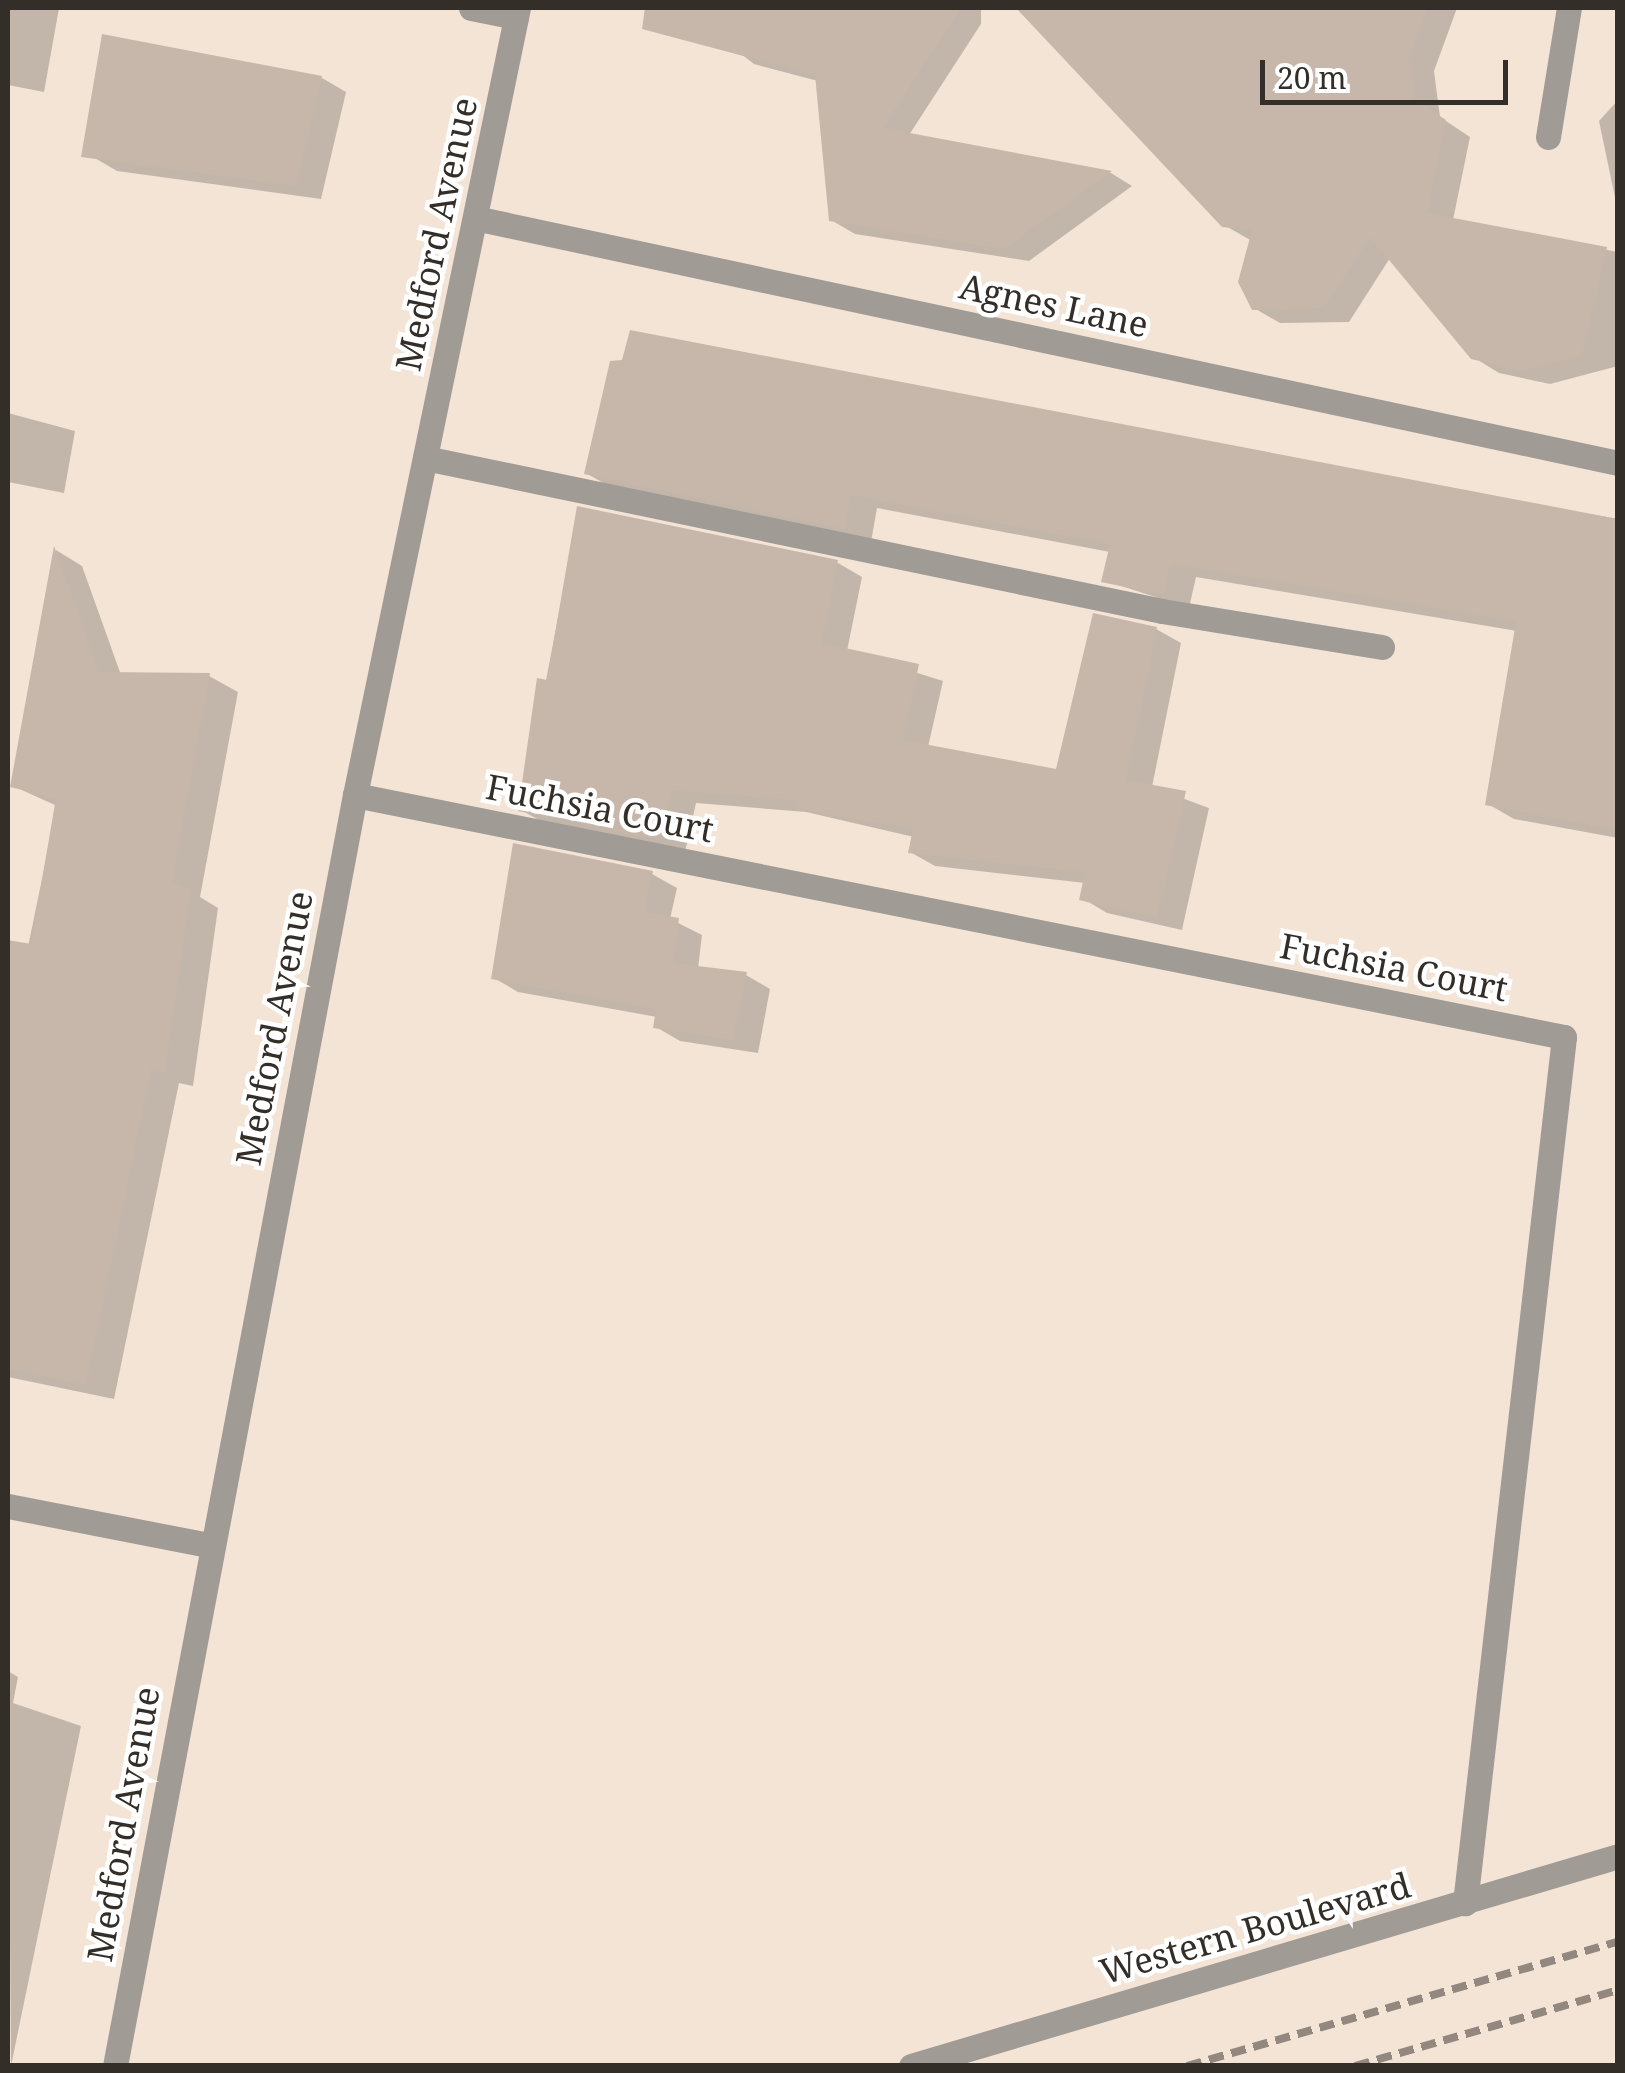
<!DOCTYPE html>
<html>
<head>
<meta charset="utf-8">
<style>
  body { margin:0 }
  #map { position:relative; width:1625px; height:2073px; overflow:hidden; background:#f3e4d6; font-family:"Noto Serif",serif }
  div>[style] { position:absolute }
  .shadow>* { inset:0; background:#0003 }
  .building>* { inset:0; background:#c6b7aa }
  .minor>* { height:25px; margin:-12.5px; padding:0 12.5px; transform-origin:12.5px; border-radius:12.5px; background:#a19b95 }
  .rail>* { height:8px; margin-top:-4px; transform-origin:0; background:repeating-linear-gradient(90deg,#93887f 0 15px,transparent 0 23px) }
  span { translate:-50% -50%; white-space:nowrap; text-align:center; line-height:1.15; -webkit-text-stroke:9px #fff; paint-order:stroke }
  .street-label { font-size:35px; color:#342e29 }
  .frame { position:absolute; inset:0; border:10px solid #342e29; pointer-events:none }
  .scale { position:absolute; left:1260px; top:60px; width:248px; height:45px; box-sizing:border-box; border:5px solid #342e29; border-top:0; padding-left:12px; font-size:30px; line-height:35px; white-space:nowrap; color:#342e29; -webkit-text-stroke:8px #fff; paint-order:stroke }
</style>
</head>
<body>
<div id="map">
  <div class="shadow">
    <i style="clip-path:polygon(8px 8px,59px 8px,44px 92px,8px 85px)"></i>
    <i style="clip-path:polygon(981px 8px,981px 24px,909px 135px,1111px 173px,1132px 186px,1029px 261px,855px 234px,831px 220px,818px 81px,754px 64px,683px 9px)"></i>
    <i style="clip-path:polygon(1020px 8px,1457px 8px,1434px 71px,1440px 117px,1470px 137px,1453px 220px,1618px 252px,1618px 366px,1550px 384px,1499px 373px,1473px 357px,1390px 258px,1349px 322px,1280px 323px,1254px 308px,1252px 241px,1224px 225px)"></i>
    <i style="clip-path:polygon(123px 40px,322px 78px,346px 92px,321px 199px,117px 171px,93px 157px)"></i>
    <i style="clip-path:polygon(1618px 100px,1618px 212px,1599px 121px)"></i>
    <i style="clip-path:polygon(8px 413px,75px 431px,64px 493px,8px 482px)"></i>
    <i style="clip-path:polygon(1335px 471px,1618px 519px,1618px 838px,1514px 819px,1488px 804px,1517px 631px,1196px 577px,1189px 608px,1103px 580px,1110px 552px,877px 508px,871px 542px,612px 488px,586px 473px)"></i>
    <i style="clip-path:polygon(579px 509px,838px 563px,862px 577px,847px 651px,943px 681px,928px 747px,1058px 772px,1156px 629px,1181px 643px,1152px 787px,1209px 808px,1182px 930px,1107px 913px,1082px 898px,1085px 883px,935px 866px,910px 852px,914px 837px,806px 812px,696px 803px,685px 852px,546px 824px,521px 810px)"></i>
    <i style="clip-path:polygon(56px 550px,82px 566px,121px 675px,209px 676px,238px 692px,200px 897px,218px 908px,193px 1086px,179px 1083px,114px 1399px,8px 1377px,8px 1044px,57px 806px,13px 786px)"></i>
    <i style="clip-path:polygon(515px 846px,652px 874px,677px 888px,670px 919px,702px 935px,698px 969px,746px 975px,770px 989px,758px 1053px,680px 1041px,656px 1027px,657px 1017px,518px 992px,494px 978px)"></i>
    <i style="clip-path:polygon(8px 1671px,18px 1677px,13px 1703px,81px 1726px,11px 2066px)"></i>
  </div>
  <div class="building">
    <i style="clip-path:polygon(645px 8px,961px 8px,883px 128px,1112px 171px,1004px 249px,829px 221px,815px 75px,642px 29px)"></i>
    <i style="clip-path:polygon(1016px 8px,1427px 8px,1409px 56px,1415px 100px,1446px 120px,1427px 213px,1607px 247px,1582px 355px,1522px 371px,1471px 359px,1370px 237px,1323px 308px,1252px 310px,1238px 282px,1252px 230px,1222px 227px)"></i>
    <i style="clip-path:polygon(102px 34px,322px 76px,296px 186px,81px 157px)"></i>
    <i style="clip-path:polygon(630px 330px,1618px 519px,1618px 830px,1485px 805px,1516px 622px,1170px 564px,1163px 595px,1101px 582px,1110px 544px,851px 495px,845px 529px,584px 474px,610px 361px,622px 360px)"></i>
    <i style="clip-path:polygon(577px 506px,838px 560px,822px 643px,919px 664px,903px 740px,1056px 769px,1093px 613px,1157px 627px,1126px 780px,1186px 791px,1157px 918px,1079px 900px,1085px 872px,908px 853px,913px 829px,796px 809px,797px 800px,671px 790px,660px 840px,518px 811px,537px 678px,547px 680px)"></i>
    <i style="clip-path:polygon(54px 546px,99px 672px,210px 673px,172px 883px,191px 889px,165px 1072px,151px 1069px,86px 1385px,8px 1368px,8px 940px,31px 944px,56px 798px,10px 787px)"></i>
    <i style="clip-path:polygon(513px 843px,653px 871px,644px 912px,679px 918px,673px 963px,747px 972px,733px 1040px,653px 1028px,656px 1009px,491px 979px)"></i>
  </div>
  <div class="minor">
    <i style="left:471px;top:8px;width:46px;rotate:11.3deg"></i>
    <i style="left:1548px;top:137px;width:131px;rotate:-80.8deg"></i>
    <i style="left:475px;top:218px;width:1169px;rotate:12.1deg"></i>
    <i style="left:425px;top:458px;width:753px;rotate:11.73deg"></i>
    <i style="left:1162px;top:611px;width:223px;rotate:9.3deg"></i>
    <i style="left:355px;top:795px;width:1233px;rotate:11.32deg"></i>
    <i style="left:1564px;top:1037px;width:872px;rotate:96.52deg"></i>
    <i style="left:8px;top:1506px;width:205px;rotate:11deg"></i>
    <i style="left:115px;top:2066px;width:1293px;rotate:-79.31deg"></i>
    <i style="left:355px;top:795px;width:804px;rotate:-78.3deg"></i>
    <i style="left:911px;top:2066px;width:738px;rotate:-16.54deg"></i>
  </div>
  <div class="rail">
    <i style="left:1187px;top:2066px;width:448px;rotate:-16.1deg"></i>
    <i style="left:1355px;top:2066px;width:274px;rotate:-16.1deg"></i>
  </div>
  <div class="street-label">
    <span style="left:436px;top:234px;rotate:-78deg">Medford Avenue</span>
    <span style="left:1054px;top:305px;rotate:12deg">Agnes Lane</span>
    <span style="left:600px;top:808px;rotate:11deg">Fuchsia Court</span>
    <span style="left:1394px;top:967px;rotate:11deg">Fuchsia Court</span>
    <span style="left:274px;top:1028px;rotate:-79deg">Medford Avenue</span>
    <span style="left:123px;top:1824px;rotate:-80deg">Medford Avenue</span>
    <span style="left:1255px;top:1928px;rotate:-16deg">Western Boulevard</span>
  </div>
  <div class="frame"></div>
  <div class="scale">20 m</div>
</div>
</body>
</html>
